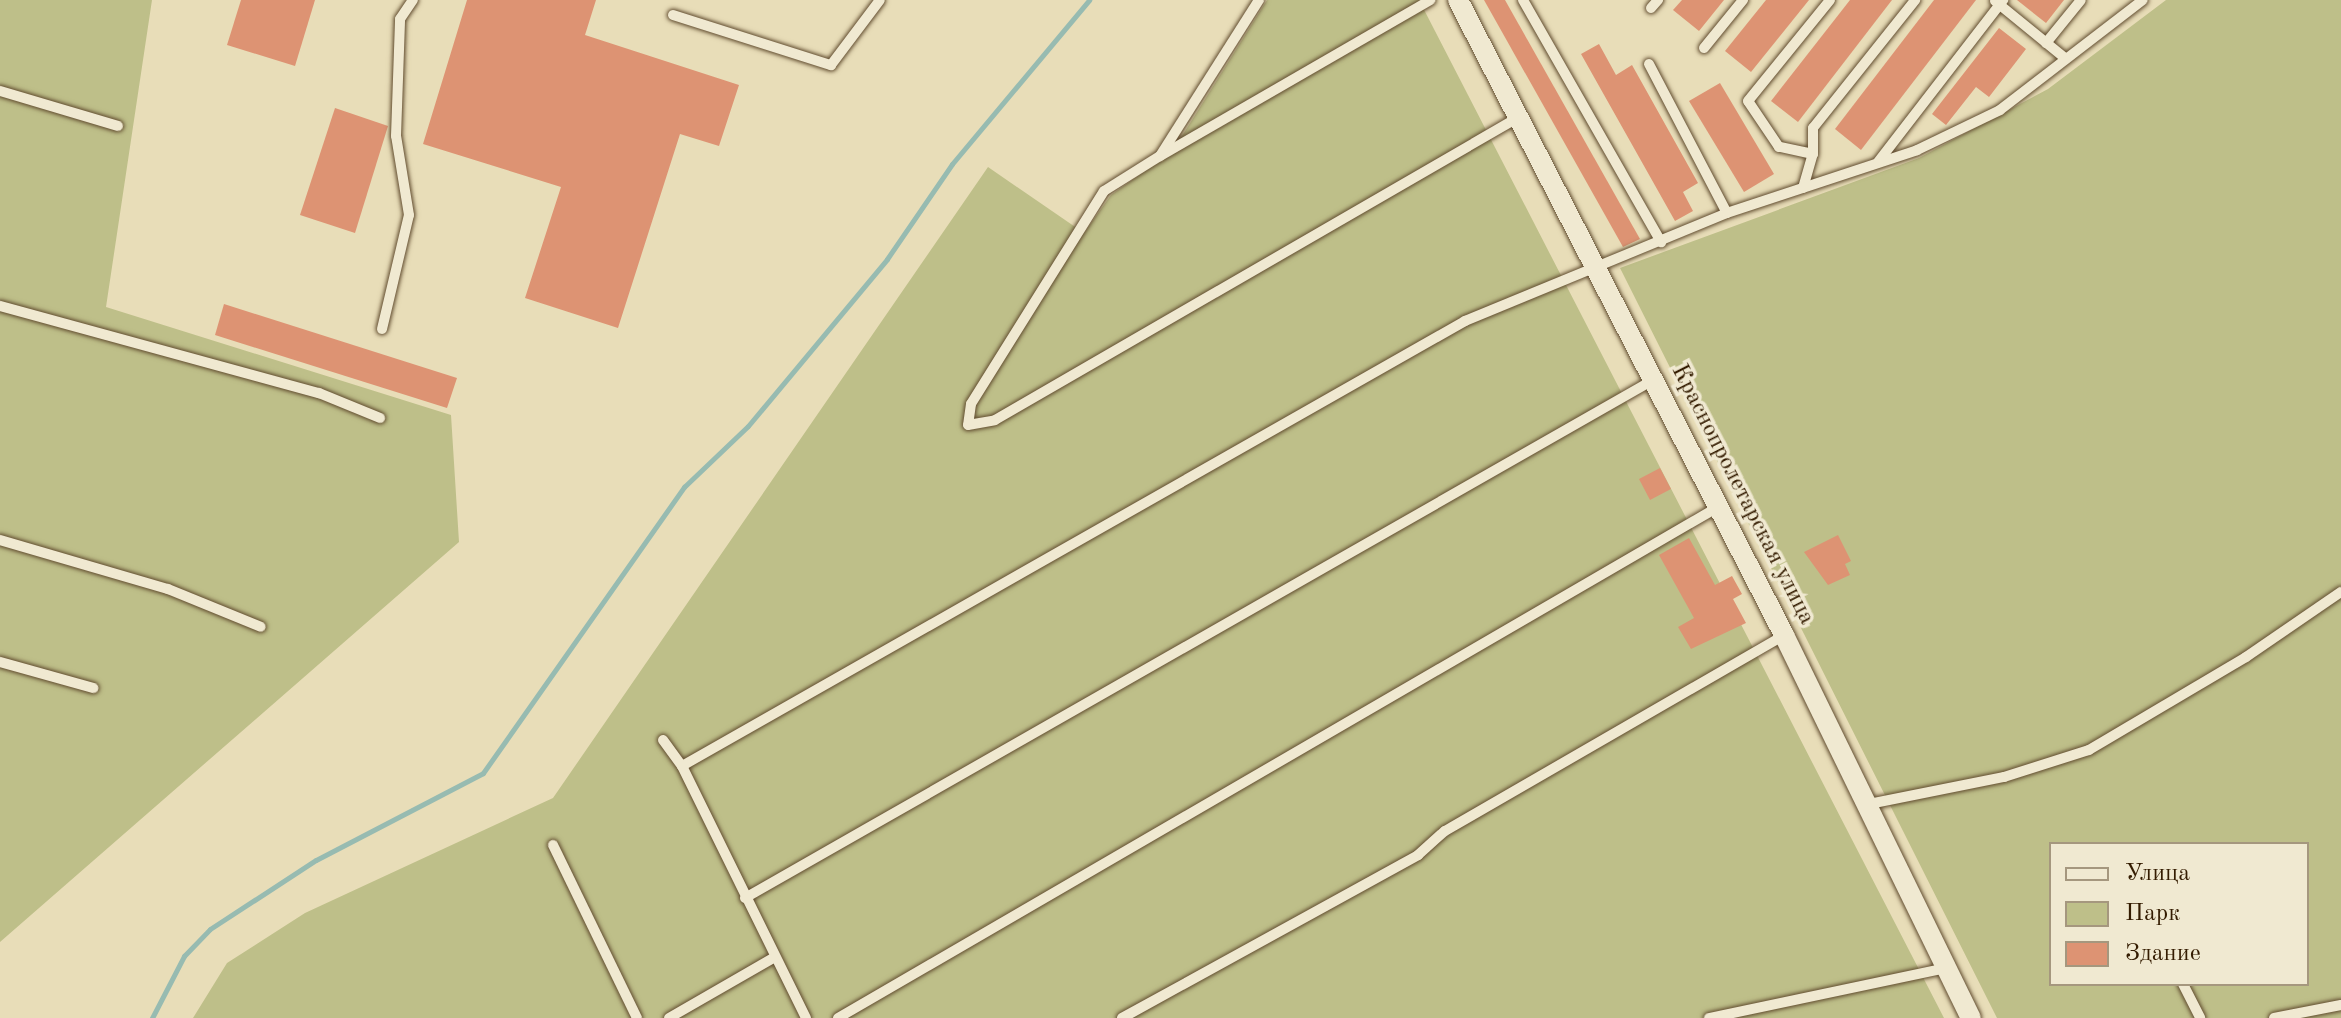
<!DOCTYPE html>
<html>
<head>
<meta charset="utf-8">
<style>
  body { margin:0 }
  #map { position:relative; width:2341px; height:1018px; overflow:hidden; background:#e8ddb8; font-family:"Old Standard TT",serif }
  div>[style] { position:absolute }
  .green>* { inset:0; background:#bebf89 }
  .stream>* { height:5px; margin:-2.5px; padding:0 2.5px; transform-origin:2.5px; border-radius:2.5px; background:#97bbb1 }
  .building>* { inset:0; background:#dd9373 }
  .roads { filter:drop-shadow(0 0 2px #614c2f) drop-shadow(0 0 2px #614c2f) }
  .service>* { height:10px; margin:-5px; padding:0 5px; transform-origin:5px; border-radius:5px; background:#f0e9d1 }
  .minor>* { height:20px; margin:-10px; padding:0 10px; transform-origin:10px; border-radius:10px; background:#f0e9d1 }
  span { translate:-50% -50%; white-space:nowrap; text-align:center; line-height:1.15; -webkit-text-stroke:7px #f0e9d1; paint-order:stroke }
  .street-label { font-size:24px; color:#341c01 }
  .legend { position:absolute; left:2049px; top:842px; width:260px; height:144px; box-sizing:border-box; background:#f0e9d1; border:2px solid #a5977e; margin:0; padding:10px 14px; list-style:none; font-size:24px; color:#341c01 }
  .legend li { display:flex; align-items:center; gap:16px; height:40px }
  .legend b { width:40px; border:2px solid #a5977e }
</style>
</head>
<body>
<div id="map">
  <div class="green">
    <i style="clip-path:polygon(0 0,152px 0,106px 307px,451px 415px,459px 542px,0 942px)"></i>
    <i style="clip-path:polygon(1267px 0,1419px 0,1944px 1018px,193px 1018px,227px 963px,305px 913px,553px 798px,988px 167px,1084px 233px,1111px 195px,1172px 152px)"></i>
    <i style="clip-path:polygon(evenodd,2166px 0,2341px 0,2341px 1018px,1997px 1018px,1620px 268px,1919px 158px,2048px 89px,2166px 0,2051px 844px,2307px 844px,2307px 984px,2051px 984px,2051px 844px)"></i>
  </div>
  <div class="stream">
    <i style="left:152px;top:1018px;width:70px;rotate:-62.7deg"></i>
    <i style="left:184px;top:956px;width:37px;rotate:-46deg"></i>
    <i style="left:210px;top:929px;width:126px;rotate:-33.1deg"></i>
    <i style="left:316px;top:860px;width:188px;rotate:-27.5deg"></i>
    <i style="left:483px;top:773px;width:350px;rotate:-54.9deg"></i>
    <i style="left:684px;top:487px;width:88px;rotate:-43.6deg"></i>
    <i style="left:748px;top:426px;width:217px;rotate:-50.2deg"></i>
    <i style="left:887px;top:259px;width:115px;rotate:-55.6deg"></i>
    <i style="left:952px;top:164px;width:214px;rotate:-50.1deg"></i>
  </div>
  <div class="building">
    <i style="clip-path:polygon(241px 0,315px 0,295px 66px,227px 45px)"></i>
    <i style="clip-path:polygon(467px 0,596px 0,585px 35px,739px 85px,719px 146px,680px 134px,618px 328px,525px 298px,561px 187px,423px 144px)"></i>
    <i style="clip-path:polygon(1484px 0,1505px 0,1640px 239px,1623px 247px)"></i>
    <i style="clip-path:polygon(1682px 0,1724px 0,1699px 31px,1673px 10px)"></i>
    <i style="clip-path:polygon(1766px 0,1809px 0,1751px 72px,1725px 51px)"></i>
    <i style="clip-path:polygon(1850px 0,1892px 0,1798px 122px,1771px 101px)"></i>
    <i style="clip-path:polygon(1934px 0,1976px 0,1861px 150px,1835px 129px)"></i>
    <i style="clip-path:polygon(2017px 0,2064px 0,2046px 23px)"></i>
    <i style="clip-path:polygon(1999px 28px,2026px 49px,1989px 97px,1976px 87px,1946px 125px,1932px 114px)"></i>
    <i style="clip-path:polygon(1599px 44px,1616px 75px,1632px 65px,1698px 183px,1683px 192px,1693px 211px,1675px 221px,1581px 54px)"></i>
    <i style="clip-path:polygon(1720px 83px,1774px 174px,1744px 192px,1689px 101px)"></i>
    <i style="clip-path:polygon(335px 108px,388px 126px,355px 233px,300px 215px)"></i>
    <i style="clip-path:polygon(224px 304px,457px 378px,447px 408px,215px 335px)"></i>
    <i style="clip-path:polygon(1660px 468px,1671px 489px,1650px 500px,1639px 479px)"></i>
    <i style="clip-path:polygon(1838px 535px,1851px 561px,1845px 564px,1850px 575px,1828px 585px,1804px 552px)"></i>
    <i style="clip-path:polygon(1689px 538px,1715px 585px,1732px 576px,1742px 594px,1733px 599px,1746px 623px,1691px 649px,1678px 627px,1694px 618px,1659px 555px)"></i>
  </div>
  <div class="roads">
    <div class="service">
      <i style="left:1259px;top:0;width:185px;rotate:122.4deg"></i>
      <i style="left:1160px;top:156px;width:66px;rotate:148deg"></i>
      <i style="left:1104px;top:191px;width:251px;rotate:122deg"></i>
      <i style="left:971px;top:404px;width:21px;rotate:98deg"></i>
      <i style="left:968px;top:425px;width:27px;rotate:-10deg"></i>
      <i style="left:995px;top:420px;width:605px;rotate:-30.04deg"></i>
      <i style="left:1523px;top:0;width:279px;rotate:60.3deg"></i>
      <i style="left:1995px;top:1px;width:90px;rotate:39.2deg"></i>
      <i style="left:1651px;top:8px;width:11px;rotate:-49deg"></i>
      <i style="left:673px;top:15px;width:166px;rotate:17.6deg"></i>
      <i style="left:831px;top:65px;width:81px;rotate:-53deg"></i>
      <i style="left:2046px;top:43px;width:55px;rotate:-50.9deg"></i>
      <i style="left:1704px;top:48px;width:62px;rotate:-50.9deg"></i>
      <i style="left:1649px;top:64px;width:168px;rotate:62.4deg"></i>
      <i style="left:0;top:91px;width:123px;rotate:16.5deg"></i>
      <i style="left:1813px;top:154px;width:35px;rotate:-168deg"></i>
      <i style="left:1779px;top:147px;width:55px;rotate:-124deg"></i>
      <i style="left:1748px;top:101px;width:130px;rotate:-50.9deg"></i>
      <i style="left:1162px;top:155px;width:310px;rotate:-30deg"></i>
      <i style="left:1878px;top:162px;width:205px;rotate:-52.3deg"></i>
      <i style="left:1803px;top:188px;width:35px;rotate:-74deg"></i>
      <i style="left:1813px;top:154px;width:26px;rotate:-90deg"></i>
      <i style="left:1813px;top:128px;width:164px;rotate:-51.4deg"></i>
      <i style="left:0;top:306px;width:331px;rotate:15.3deg"></i>
      <i style="left:319px;top:393px;width:66px;rotate:22.3deg"></i>
      <i style="left:382px;top:329px;width:117px;rotate:-76.7deg"></i>
      <i style="left:409px;top:215px;width:80px;rotate:-99.3deg"></i>
      <i style="left:396px;top:136px;width:117px;rotate:-88deg"></i>
      <i style="left:400px;top:19px;width:23px;rotate:-56deg"></i>
      <i style="left:0;top:540px;width:175px;rotate:16.3deg"></i>
      <i style="left:168px;top:589px;width:100px;rotate:22.2deg"></i>
      <i style="left:0;top:662px;width:97px;rotate:15.6deg"></i>
      <i style="left:663px;top:740px;width:32px;rotate:54deg"></i>
      <i style="left:682px;top:766px;width:281px;rotate:63.8deg"></i>
      <i style="left:682px;top:766px;width:901px;rotate:-29.61deg"></i>
      <i style="left:1465px;top:321px;width:283px;rotate:-22.4deg"></i>
      <i style="left:1727px;top:213px;width:200px;rotate:-18.3deg"></i>
      <i style="left:1917px;top:150px;width:92px;rotate:-25.7deg"></i>
      <i style="left:2000px;top:110px;width:180px;rotate:-37.6deg"></i>
      <i style="left:1869px;top:804px;width:138px;rotate:-11.3deg"></i>
      <i style="left:2004px;top:777px;width:89px;rotate:-17.6deg"></i>
      <i style="left:2089px;top:750px;width:182px;rotate:-30.6deg"></i>
      <i style="left:2246px;top:657px;width:115px;rotate:-34.4deg"></i>
      <i style="left:553px;top:845px;width:192px;rotate:64.1deg"></i>
      <i style="left:745px;top:898px;width:1045px;rotate:-29.7deg"></i>
      <i style="left:2183px;top:984px;width:38px;rotate:63deg"></i>
      <i style="left:669px;top:1018px;width:122px;rotate:-29.9deg"></i>
      <i style="left:838px;top:1018px;width:1018px;rotate:-30.14deg"></i>
      <i style="left:1122px;top:1018px;width:338px;rotate:-28.8deg"></i>
      <i style="left:1418px;top:855px;width:36px;rotate:-42deg"></i>
      <i style="left:1445px;top:831px;width:392px;rotate:-30deg"></i>
      <i style="left:1709px;top:1018px;width:243px;rotate:-11.9deg"></i>
      <i style="left:2274px;top:1018px;width:68px;rotate:-11deg"></i>
    </div>
    <div class="minor">
      <i style="left:1458px;top:0;width:714px;rotate:62.82deg"></i>
      <i style="left:1784px;top:635px;width:426px;rotate:64deg"></i>
    </div>
  </div>
  <div class="street-label">
    <span style="left:1742px;top:495px;rotate:63deg">Краснопролетарская улица</span>
  </div>
  <ul class="legend">
  <li><b style="height:10px;background:#f0e9d1"></b>Улица</li>
  <li><b style="height:22px;background:#bebf89"></b>Парк</li>
  <li><b style="height:22px;background:#dd9373"></b>Здание</li>
  </ul>
</div>
</body>
</html>
